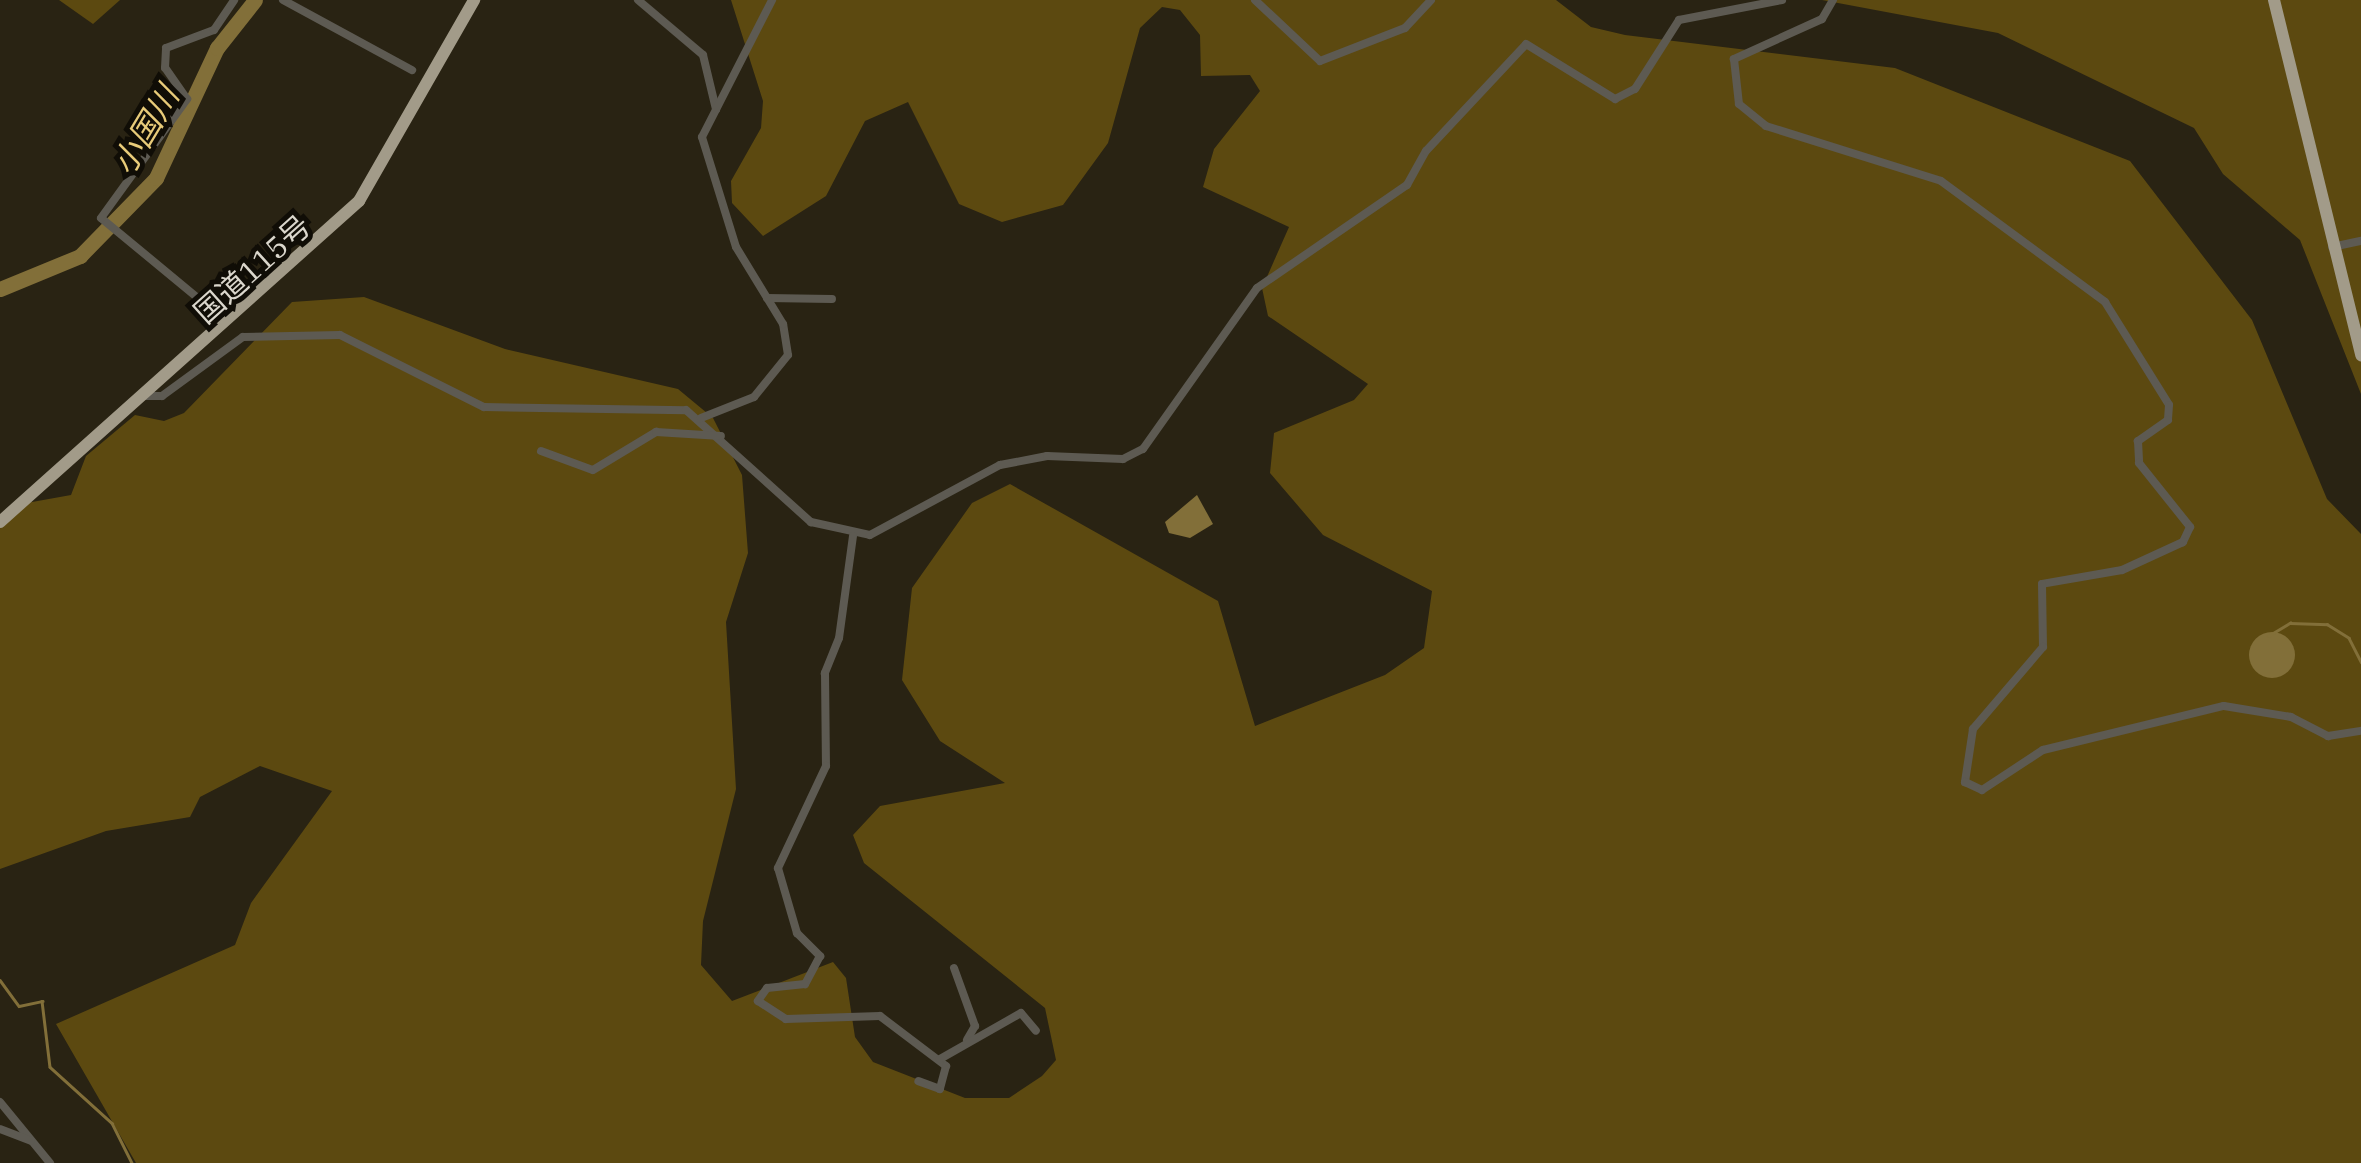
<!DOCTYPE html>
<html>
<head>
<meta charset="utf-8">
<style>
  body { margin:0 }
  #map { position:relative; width:2361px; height:1163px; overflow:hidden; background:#292313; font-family:"IBM Plex Serif","Noto Sans JP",serif }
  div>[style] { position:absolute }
  .forest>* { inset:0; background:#5c4910 }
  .water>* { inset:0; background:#826f39 }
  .round { border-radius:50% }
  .stream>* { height:2.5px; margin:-1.25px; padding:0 1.25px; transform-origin:1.25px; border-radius:1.25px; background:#826f39 }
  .river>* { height:15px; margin:-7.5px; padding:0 7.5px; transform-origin:7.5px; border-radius:7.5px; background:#826f39 }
  .minor>* { height:8px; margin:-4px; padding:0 4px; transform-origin:4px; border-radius:4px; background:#5d5a52 }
  .trunk>* { height:12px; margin:-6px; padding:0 6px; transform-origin:6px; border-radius:6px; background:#a29b89 }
  span { translate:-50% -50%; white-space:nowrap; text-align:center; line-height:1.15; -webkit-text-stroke:10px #100d06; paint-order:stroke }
  .street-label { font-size:30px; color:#dad6cc }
  .water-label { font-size:32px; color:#e8cb79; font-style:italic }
</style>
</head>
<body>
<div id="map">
  <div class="forest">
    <i style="clip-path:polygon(59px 0,120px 0,93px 24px)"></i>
    <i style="clip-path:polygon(731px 0,1556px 0,1591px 27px,1625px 35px,1895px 68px,2130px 161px,2252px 320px,2327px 499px,2361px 534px,2361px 1163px,136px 1163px,56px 1024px,235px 945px,251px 903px,332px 791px,260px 766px,200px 797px,190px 817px,106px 831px,0 869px,0 526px,21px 504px,71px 495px,86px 456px,135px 415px,164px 421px,184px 413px,292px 302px,364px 297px,505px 349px,678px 389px,713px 418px,742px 475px,748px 553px,726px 622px,736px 789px,703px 921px,701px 965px,732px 1001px,833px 962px,846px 978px,855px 1037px,873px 1062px,965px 1098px,1009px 1098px,1042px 1076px,1056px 1060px,1045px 1008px,864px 863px,853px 835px,880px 806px,1005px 783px,940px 741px,902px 680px,912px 588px,972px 503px,1010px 484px,1218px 601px,1255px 726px,1385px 675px,1424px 648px,1432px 591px,1323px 535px,1270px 473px,1274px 433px,1354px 400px,1368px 384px,1268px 316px,1262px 288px,1289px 227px,1203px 187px,1214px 149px,1260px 91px,1250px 75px,1201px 76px,1200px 35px,1180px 10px,1162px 7px,1140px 28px,1108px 143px,1063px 205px,1002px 222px,959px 204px,908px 102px,865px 121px,826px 196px,763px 236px,732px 203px,731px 181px,761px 128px,763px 101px)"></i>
    <i style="clip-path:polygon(1822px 0,2361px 0,2361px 394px,2300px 240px,2223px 174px,2194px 128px,1998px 33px)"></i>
  </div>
  <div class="water">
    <i style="clip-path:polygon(1197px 495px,1213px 524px,1190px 538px,1169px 533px,1165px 522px)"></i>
    <i class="round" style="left:2249px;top:632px;width:46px;height:46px"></i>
  </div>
  <div class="stream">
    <i style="left:2268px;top:636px;width:26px;rotate:-31deg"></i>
    <i style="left:2290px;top:623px;width:37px;rotate:2deg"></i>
    <i style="left:2327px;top:624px;width:26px;rotate:32deg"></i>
    <i style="left:2349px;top:638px;width:27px;rotate:63deg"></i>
    <i style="left:0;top:980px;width:32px;rotate:54deg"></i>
    <i style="left:19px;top:1006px;width:24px;rotate:-12deg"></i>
    <i style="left:42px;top:1001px;width:66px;rotate:83.1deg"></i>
    <i style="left:50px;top:1067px;width:84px;rotate:42.1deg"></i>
    <i style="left:112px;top:1123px;width:45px;rotate:63.4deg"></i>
  </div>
  <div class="river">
    <i style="left:0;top:289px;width:87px;rotate:-22.4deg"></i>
    <i style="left:80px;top:256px;width:109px;rotate:-45.7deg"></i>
    <i style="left:156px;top:178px;width:144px;rotate:-64.9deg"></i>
    <i style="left:217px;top:48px;width:61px;rotate:-51.6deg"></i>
  </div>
  <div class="minor">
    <i style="left:283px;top:0;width:147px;rotate:28.5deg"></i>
    <i style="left:638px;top:0;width:85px;rotate:40.2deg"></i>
    <i style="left:703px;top:55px;width:56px;rotate:76.5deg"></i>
    <i style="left:1255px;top:0;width:89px;rotate:43.2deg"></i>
    <i style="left:1320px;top:61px;width:91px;rotate:-21.2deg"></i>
    <i style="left:1405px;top:28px;width:38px;rotate:-47deg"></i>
    <i style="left:1833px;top:0;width:22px;rotate:120deg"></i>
    <i style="left:1822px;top:19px;width:97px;rotate:155.6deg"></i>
    <i style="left:1734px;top:59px;width:45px;rotate:83.7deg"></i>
    <i style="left:1739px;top:104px;width:35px;rotate:39deg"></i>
    <i style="left:1766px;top:126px;width:183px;rotate:17.4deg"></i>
    <i style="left:1941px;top:181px;width:204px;rotate:36.4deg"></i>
    <i style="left:2105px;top:302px;width:121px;rotate:58.1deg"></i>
    <i style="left:2169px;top:405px;width:15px;rotate:94deg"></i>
    <i style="left:2168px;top:420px;width:37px;rotate:145deg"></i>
    <i style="left:2138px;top:441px;width:22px;rotate:87deg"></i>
    <i style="left:2139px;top:463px;width:82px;rotate:51.4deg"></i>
    <i style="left:2190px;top:527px;width:17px;rotate:115deg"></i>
    <i style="left:2183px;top:542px;width:67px;rotate:155.3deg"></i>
    <i style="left:2122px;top:570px;width:81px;rotate:170.1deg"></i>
    <i style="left:2042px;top:584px;width:63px;rotate:89.1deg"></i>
    <i style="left:2043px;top:647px;width:108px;rotate:130.5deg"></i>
    <i style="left:1973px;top:729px;width:54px;rotate:98.6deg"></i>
    <i style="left:1965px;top:782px;width:19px;rotate:25deg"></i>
    <i style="left:1982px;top:790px;width:73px;rotate:-33.3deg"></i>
    <i style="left:2043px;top:750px;width:186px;rotate:-13.7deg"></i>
    <i style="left:2224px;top:706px;width:68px;rotate:9.3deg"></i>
    <i style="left:2291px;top:717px;width:42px;rotate:27.2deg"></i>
    <i style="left:2328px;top:736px;width:33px;rotate:-9deg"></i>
    <i style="left:2332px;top:247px;width:30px;rotate:-12deg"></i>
    <i style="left:767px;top:298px;width:65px;rotate:0.9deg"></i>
    <i style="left:199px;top:299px;width:127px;rotate:-140.4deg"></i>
    <i style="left:101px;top:218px;width:147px;rotate:-54.1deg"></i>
    <i style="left:187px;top:99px;width:38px;rotate:-125deg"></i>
    <i style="left:165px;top:68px;width:20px;rotate:-87deg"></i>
    <i style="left:166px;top:48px;width:51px;rotate:-20.6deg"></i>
    <i style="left:214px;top:30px;width:36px;rotate:-56deg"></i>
    <i style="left:145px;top:396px;width:17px"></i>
    <i style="left:162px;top:396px;width:100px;rotate:-36.1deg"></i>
    <i style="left:243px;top:337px;width:97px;rotate:-1.2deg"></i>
    <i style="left:340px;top:335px;width:161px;rotate:26.6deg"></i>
    <i style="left:484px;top:407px;width:202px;rotate:0.9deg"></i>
    <i style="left:686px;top:410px;width:168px;rotate:41.9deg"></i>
    <i style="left:811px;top:522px;width:60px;rotate:12.4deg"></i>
    <i style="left:870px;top:535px;width:148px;rotate:-28.3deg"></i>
    <i style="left:1000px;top:465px;width:48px;rotate:-10.8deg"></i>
    <i style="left:1047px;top:456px;width:76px;rotate:2.3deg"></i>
    <i style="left:1123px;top:459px;width:22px;rotate:-27deg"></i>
    <i style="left:1143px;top:449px;width:197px;rotate:-54.7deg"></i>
    <i style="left:1257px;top:288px;width:182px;rotate:-34.5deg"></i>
    <i style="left:1407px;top:185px;width:39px;rotate:-61deg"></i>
    <i style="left:1426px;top:151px;width:146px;rotate:-46.9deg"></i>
    <i style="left:1526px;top:44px;width:105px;rotate:31.7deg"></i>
    <i style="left:1615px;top:99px;width:22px;rotate:-27deg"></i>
    <i style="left:1635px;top:89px;width:82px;rotate:-57.5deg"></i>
    <i style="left:1679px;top:20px;width:105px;rotate:-11deg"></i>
    <i style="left:701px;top:418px;width:57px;rotate:-21.6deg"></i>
    <i style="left:754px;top:397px;width:54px;rotate:-51deg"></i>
    <i style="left:788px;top:355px;width:31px;rotate:-99deg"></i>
    <i style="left:783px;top:324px;width:90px;rotate:-121.4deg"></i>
    <i style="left:736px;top:247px;width:115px;rotate:-107.2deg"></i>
    <i style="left:702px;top:137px;width:154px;rotate:-62.9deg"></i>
    <i style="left:541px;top:451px;width:55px;rotate:20.1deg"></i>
    <i style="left:593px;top:470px;width:74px;rotate:-31.1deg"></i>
    <i style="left:656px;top:432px;width:65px;rotate:3.5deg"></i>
    <i style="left:853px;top:536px;width:103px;rotate:97.8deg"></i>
    <i style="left:839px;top:638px;width:38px;rotate:112deg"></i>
    <i style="left:825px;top:673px;width:93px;rotate:89.4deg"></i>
    <i style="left:826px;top:766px;width:113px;rotate:115.2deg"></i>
    <i style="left:778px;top:868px;width:68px;rotate:73.7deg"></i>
    <i style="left:797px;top:933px;width:33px;rotate:45deg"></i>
    <i style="left:820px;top:956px;width:32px;rotate:118deg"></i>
    <i style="left:805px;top:984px;width:38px;rotate:174deg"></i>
    <i style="left:767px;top:988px;width:16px;rotate:125deg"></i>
    <i style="left:758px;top:1001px;width:33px;rotate:33deg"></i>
    <i style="left:786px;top:1019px;width:94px;rotate:-1.8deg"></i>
    <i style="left:880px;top:1016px;width:83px;rotate:37.1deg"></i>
    <i style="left:946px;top:1066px;width:24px;rotate:105deg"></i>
    <i style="left:940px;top:1089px;width:23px;rotate:-160deg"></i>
    <i style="left:954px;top:968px;width:62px;rotate:70.1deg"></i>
    <i style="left:975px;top:1026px;width:16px;rotate:120deg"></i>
    <i style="left:940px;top:1059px;width:93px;rotate:-29.6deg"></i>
    <i style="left:1021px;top:1013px;width:23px;rotate:50deg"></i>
    <i style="left:0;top:1102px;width:79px;rotate:50.7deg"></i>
    <i style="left:0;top:1129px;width:33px;rotate:21deg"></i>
  </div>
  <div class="trunk">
    <i style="left:2274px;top:0;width:366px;rotate:76.2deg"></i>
    <i style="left:0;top:522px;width:482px;rotate:-41.8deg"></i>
    <i style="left:359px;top:201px;width:232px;rotate:-60.2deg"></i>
  </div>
  <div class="street-label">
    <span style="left:252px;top:269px;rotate:-42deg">国道115号</span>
  </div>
  <div class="water-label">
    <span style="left:145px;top:130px;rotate:-59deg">小国川</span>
  </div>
</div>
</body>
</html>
